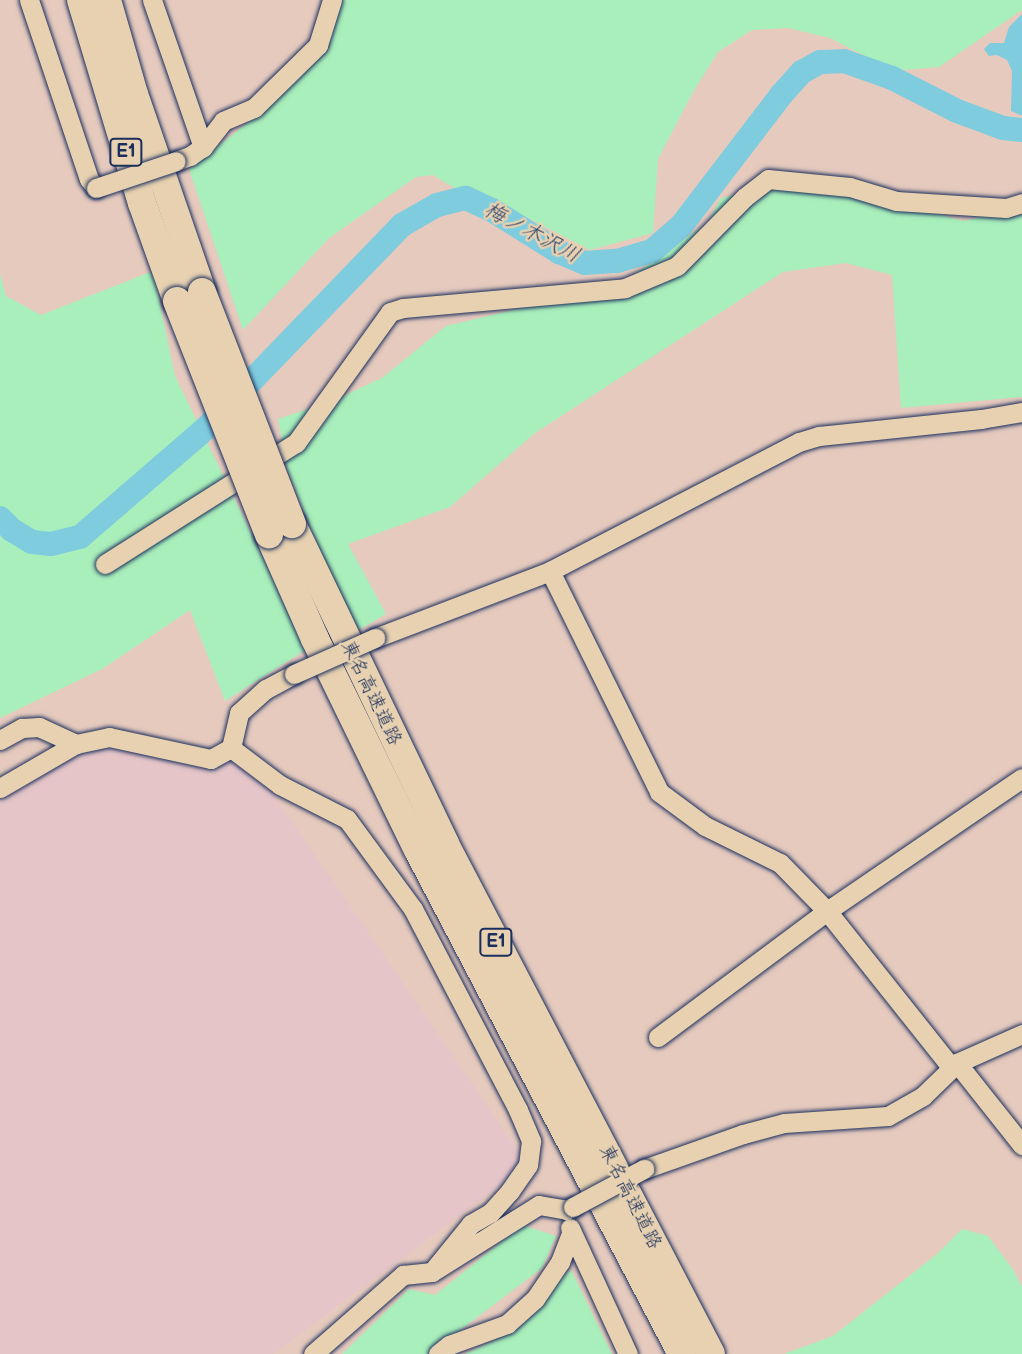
<!DOCTYPE html>
<html>
<head>
<meta charset="utf-8">
<style>
  body { margin:0 }
  #map { position:relative; width:1022px; height:1354px; overflow:hidden; background:#e6cabe; font-family:"Balsamiq Sans","Klee One",sans-serif }
  div>[style] { position:absolute }
  .built>* { inset:0; background:#e5c5c8 }
  .green>* { inset:0; background:#a9efbb }
  .water>* { inset:0; background:#7fccde }
  .river>* { height:24px; margin:-12px; padding:0 12px; transform-origin:12px; border-radius:12px; background:#7fccde }
  .roads { filter:drop-shadow(0 0 2px #1b2f5e) drop-shadow(0 0 2px #1b2f5e) }
  .minor>* { height:19px; margin:-9.5px; padding:0 9.5px; transform-origin:9.5px; border-radius:9.5px; background:#e7d1b0 }
  .highway>* { height:28px; margin:-14px; padding:0 14px; transform-origin:14px; border-radius:14px; background:#e7d1b0 }
  .bridges { filter:drop-shadow(0 0 2px #1b2f5e) drop-shadow(0 0 2px #1b2f5e) }
  .minor-bridge>* { height:19px; margin:-9.5px; padding:0 9.5px; transform-origin:9.5px; border-radius:9.5px; background:#e7d1b0 }
  .highway-bridge>* { height:28px; margin:-14px; padding:0 14px; transform-origin:14px; border-radius:14px; background:#e7d1b0 }
  span { translate:-50% -50%; white-space:nowrap; text-align:center; line-height:1.15; -webkit-text-stroke:5px #e7d1b0; paint-order:stroke }
  .shield-label span { padding:2px 5px; background:#e7d1b0; border:2px solid; border-radius:5px; -webkit-text-stroke-width:0 }
  .shield-label { font-size:18px; color:#1b2f5e; font-weight:700 }
  .street-label { font-size:19px; color:#1b2f5e }
  .water-label { font-size:21px; color:#253f6b; font-style:italic }
</style>
</head>
<body>
<div id="map">
  <div class="built">
    <i style="clip-path:polygon(76px 744px,252px 763px,528px 1165px,273px 1354px,0 1354px,0 781px)"></i>
  </div>
  <div class="green">
    <i style="clip-path:polygon(341px 0,1022px 0,1022px 10px,939px 67px,904px 70px,871px 59px,830px 38px,788px 28px,752px 30px,718px 52px,693px 92px,658px 159px,653px 233px,590px 250px,502px 205px,463px 193px,433px 175px,416px 177px,329px 238px,243px 330px,189px 169px,278px 99px)"></i>
    <i style="clip-path:polygon(833px 186px,964px 221px,1022px 207px,1022px 397px,901px 408px,892px 275px,846px 263px,783px 272px,535px 433px,450px 507px,348px 544px,386px 614px,352px 634px,287px 469px,278px 419px,332px 401px,382px 378px,446px 326px,619px 285px,707px 223px,721px 198px,759px 189px)"></i>
    <i style="clip-path:polygon(153px 271px,175px 376px,307px 649px,225px 701px,190px 610px,102px 669px,0 718px,0 274px,6px 296px,41px 315px)"></i>
    <i style="clip-path:polygon(522px 1225px,556px 1236px,542px 1268px,429px 1354px,342px 1354px,409px 1289px,435px 1295px)"></i>
    <i style="clip-path:polygon(962px 1229px,988px 1236px,1014px 1271px,1022px 1287px,1022px 1354px,784px 1354px,833px 1336px,937px 1254px)"></i>
    <i style="clip-path:polygon(571px 1270px,612px 1354px,465px 1354px,517px 1330px,561px 1276px)"></i>
  </div>
  <div class="water">
    <i style="clip-path:polygon(1022px 14px,1022px 115px,1020px 115px,1011px 111px,1012px 71px,1007px 60px,997px 55px,989px 56px,984px 49px,990px 43px,1004px 43px,1009px 27px)"></i>
  </div>
  <div class="river">
    <i style="left:0;top:518px;width:17px;rotate:45deg"></i>
    <i style="left:12px;top:530px;width:23px;rotate:31deg"></i>
    <i style="left:32px;top:542px;width:19px;rotate:6deg"></i>
    <i style="left:51px;top:544px;width:30px;rotate:-14deg"></i>
    <i style="left:80px;top:537px;width:165px;rotate:-40.8deg"></i>
    <i style="left:205px;top:429px;width:284px;rotate:-46deg"></i>
    <i style="left:402px;top:225px;width:40px;rotate:-29.7deg"></i>
    <i style="left:437px;top:205px;width:30px;rotate:-14deg"></i>
    <i style="left:466px;top:198px;width:29px;rotate:25deg"></i>
    <i style="left:492px;top:210px;width:79px;rotate:32.1deg"></i>
    <i style="left:559px;top:252px;width:28px;rotate:23deg"></i>
    <i style="left:585px;top:263px;width:32px;rotate:-4deg"></i>
    <i style="left:617px;top:261px;width:36px;rotate:-16deg"></i>
    <i style="left:652px;top:251px;width:38px;rotate:-41deg"></i>
    <i style="left:681px;top:226px;width:165px;rotate:-52.6deg"></i>
    <i style="left:781px;top:95px;width:31px;rotate:-48deg"></i>
    <i style="left:802px;top:72px;width:21px;rotate:-29deg"></i>
    <i style="left:820px;top:62px;width:24px;rotate:-2deg"></i>
    <i style="left:844px;top:61px;width:51px;rotate:19.5deg"></i>
    <i style="left:892px;top:78px;width:73px;rotate:26.9deg"></i>
    <i style="left:957px;top:111px;width:49px;rotate:20.3deg"></i>
    <i style="left:1003px;top:128px;width:19px;rotate:6deg"></i>
  </div>
  <div class="roads">
    <div class="minor">
      <i style="left:29px;top:0;width:189px;rotate:71.5deg"></i>
      <i style="left:89px;top:179px;width:11px;rotate:52deg"></i>
      <i style="left:152px;top:0;width:156px;rotate:70.9deg"></i>
      <i style="left:176px;top:161px;width:15px;rotate:-20deg"></i>
      <i style="left:190px;top:156px;width:16px;rotate:-35deg"></i>
      <i style="left:203px;top:147px;width:33px;rotate:-52deg"></i>
      <i style="left:223px;top:121px;width:34px;rotate:-23deg"></i>
      <i style="left:254px;top:108px;width:90px;rotate:-44.5deg"></i>
      <i style="left:318px;top:45px;width:47px;rotate:-72.7deg"></i>
      <i style="left:105px;top:564px;width:226px;rotate:-32.4deg"></i>
      <i style="left:296px;top:443px;width:161px;rotate:-54.3deg"></i>
      <i style="left:390px;top:312px;width:14px;rotate:-17deg"></i>
      <i style="left:403px;top:308px;width:223px;rotate:-5.1deg"></i>
      <i style="left:625px;top:288px;width:56px;rotate:-22.9deg"></i>
      <i style="left:677px;top:266px;width:97px;rotate:-45.4deg"></i>
      <i style="left:745px;top:197px;width:29px;rotate:-38deg"></i>
      <i style="left:768px;top:179px;width:82px;rotate:5.6deg"></i>
      <i style="left:850px;top:187px;width:48px;rotate:16.9deg"></i>
      <i style="left:896px;top:201px;width:110px;rotate:3.6deg"></i>
      <i style="left:1006px;top:208px;width:17px;rotate:-17deg"></i>
      <i style="left:550px;top:571px;width:246px;rotate:63.7deg"></i>
      <i style="left:659px;top:792px;width:57px;rotate:36.5deg"></i>
      <i style="left:705px;top:826px;width:84px;rotate:26.3deg"></i>
      <i style="left:780px;top:863px;width:67px;rotate:45.6deg"></i>
      <i style="left:827px;top:911px;width:199px;rotate:51.5deg"></i>
      <i style="left:375px;top:638px;width:187px;rotate:-20.9deg"></i>
      <i style="left:550px;top:571px;width:280px;rotate:-27.4deg"></i>
      <i style="left:799px;top:442px;width:21px;rotate:-17deg"></i>
      <i style="left:819px;top:436px;width:163px;rotate:-6deg"></i>
      <i style="left:981px;top:419px;width:42px;rotate:-9.7deg"></i>
      <i style="left:0;top:740px;width:25px;rotate:-29deg"></i>
      <i style="left:22px;top:728px;width:17px;rotate:-3deg"></i>
      <i style="left:39px;top:727px;width:41px;rotate:24.7deg"></i>
      <i style="left:231px;top:748px;width:61px;rotate:37.1deg"></i>
      <i style="left:280px;top:785px;width:75px;rotate:26.9deg"></i>
      <i style="left:347px;top:819px;width:112px;rotate:53.7deg"></i>
      <i style="left:413px;top:909px;width:227px;rotate:62.4deg"></i>
      <i style="left:518px;top:1110px;width:34px;rotate:67deg"></i>
      <i style="left:531px;top:1141px;width:24px;rotate:97deg"></i>
      <i style="left:528px;top:1165px;width:32px;rotate:125deg"></i>
      <i style="left:510px;top:1191px;width:30px;rotate:132deg"></i>
      <i style="left:490px;top:1213px;width:22px;rotate:150deg"></i>
      <i style="left:471px;top:1224px;width:62px;rotate:129.1deg"></i>
      <i style="left:0;top:788px;width:88px;rotate:-30.1deg"></i>
      <i style="left:76px;top:744px;width:34px;rotate:-12deg"></i>
      <i style="left:109px;top:737px;width:104px;rotate:12.2deg"></i>
      <i style="left:211px;top:759px;width:23px;rotate:-29deg"></i>
      <i style="left:231px;top:748px;width:36px;rotate:-77deg"></i>
      <i style="left:239px;top:713px;width:36px;rotate:-42deg"></i>
      <i style="left:266px;top:689px;width:32px;rotate:-28deg"></i>
      <i style="left:658px;top:1037px;width:211px;rotate:-36.7deg"></i>
      <i style="left:827px;top:911px;width:236px;rotate:-34.3deg"></i>
      <i style="left:957px;top:1063px;width:105px;rotate:51.6deg"></i>
      <i style="left:644px;top:1169px;width:105px;rotate:-19.5deg"></i>
      <i style="left:743px;top:1134px;width:42px;rotate:-15deg"></i>
      <i style="left:784px;top:1123px;width:104px;rotate:-3.9deg"></i>
      <i style="left:888px;top:1116px;width:40px;rotate:-29.7deg"></i>
      <i style="left:923px;top:1096px;width:47px;rotate:-44.1deg"></i>
      <i style="left:957px;top:1063px;width:71px;rotate:-24deg"></i>
      <i style="left:570px;top:1228px;width:139px;rotate:65.3deg"></i>
      <i style="left:313px;top:1354px;width:120px;rotate:-41.3deg"></i>
      <i style="left:403px;top:1275px;width:29px;rotate:-6deg"></i>
      <i style="left:432px;top:1272px;width:126px;rotate:-32.1deg"></i>
      <i style="left:539px;top:1205px;width:27px;rotate:10deg"></i>
      <i style="left:566px;top:1210px;width:8px;rotate:-23deg"></i>
      <i style="left:438px;top:1354px;width:14px;rotate:-39deg"></i>
      <i style="left:449px;top:1345px;width:62px;rotate:-19.9deg"></i>
      <i style="left:507px;top:1324px;width:38px;rotate:-42deg"></i>
      <i style="left:535px;top:1299px;width:45px;rotate:-56deg"></i>
      <i style="left:560px;top:1262px;width:31px;rotate:-69deg"></i>
    </div>
    <div class="highway">
      <i style="left:81px;top:0;width:212px;rotate:73.3deg"></i>
      <i style="left:142px;top:203px;width:104px;rotate:70.3deg"></i>
      <i style="left:107px;top:0;width:98px;rotate:74deg"></i>
      <i style="left:134px;top:94px;width:209px;rotate:71deg"></i>
      <i style="left:292px;top:524px;width:355px;rotate:64.4deg"></i>
      <i style="left:445px;top:844px;width:575px;rotate:62.45deg"></i>
      <i style="left:269px;top:535px;width:114px;rotate:66.1deg"></i>
      <i style="left:315px;top:639px;width:233px;rotate:64deg"></i>
      <i style="left:417px;top:848px;width:571px;rotate:62.36deg"></i>
    </div>
  </div>
  <div class="bridges">
    <div class="minor-bridge">
      <i style="left:96px;top:188px;width:84px;rotate:-18.6deg"></i>
      <i style="left:294px;top:674px;width:89px;rotate:-24deg"></i>
      <i style="left:573px;top:1207px;width:81px;rotate:-28.2deg"></i>
    </div>
    <div class="highway-bridge">
      <i style="left:202px;top:292px;width:249px;rotate:68.8deg"></i>
      <i style="left:177px;top:301px;width:251px;rotate:68.5deg"></i>
    </div>
  </div>
  <div class="shield-label">
    <span style="left:126px;top:152px">E1</span>
    <span style="left:496px;top:942px">E1</span>
  </div>
  <div class="street-label">
    <span style="left:371px;top:693px;rotate:64deg">東名高速道路</span>
    <span style="left:630px;top:1197px;rotate:63deg">東名高速道路</span>
  </div>
  <div class="water-label">
    <span style="left:532px;top:233px;rotate:28deg">梅ノ木沢川</span>
  </div>
</div>
</body>
</html>
